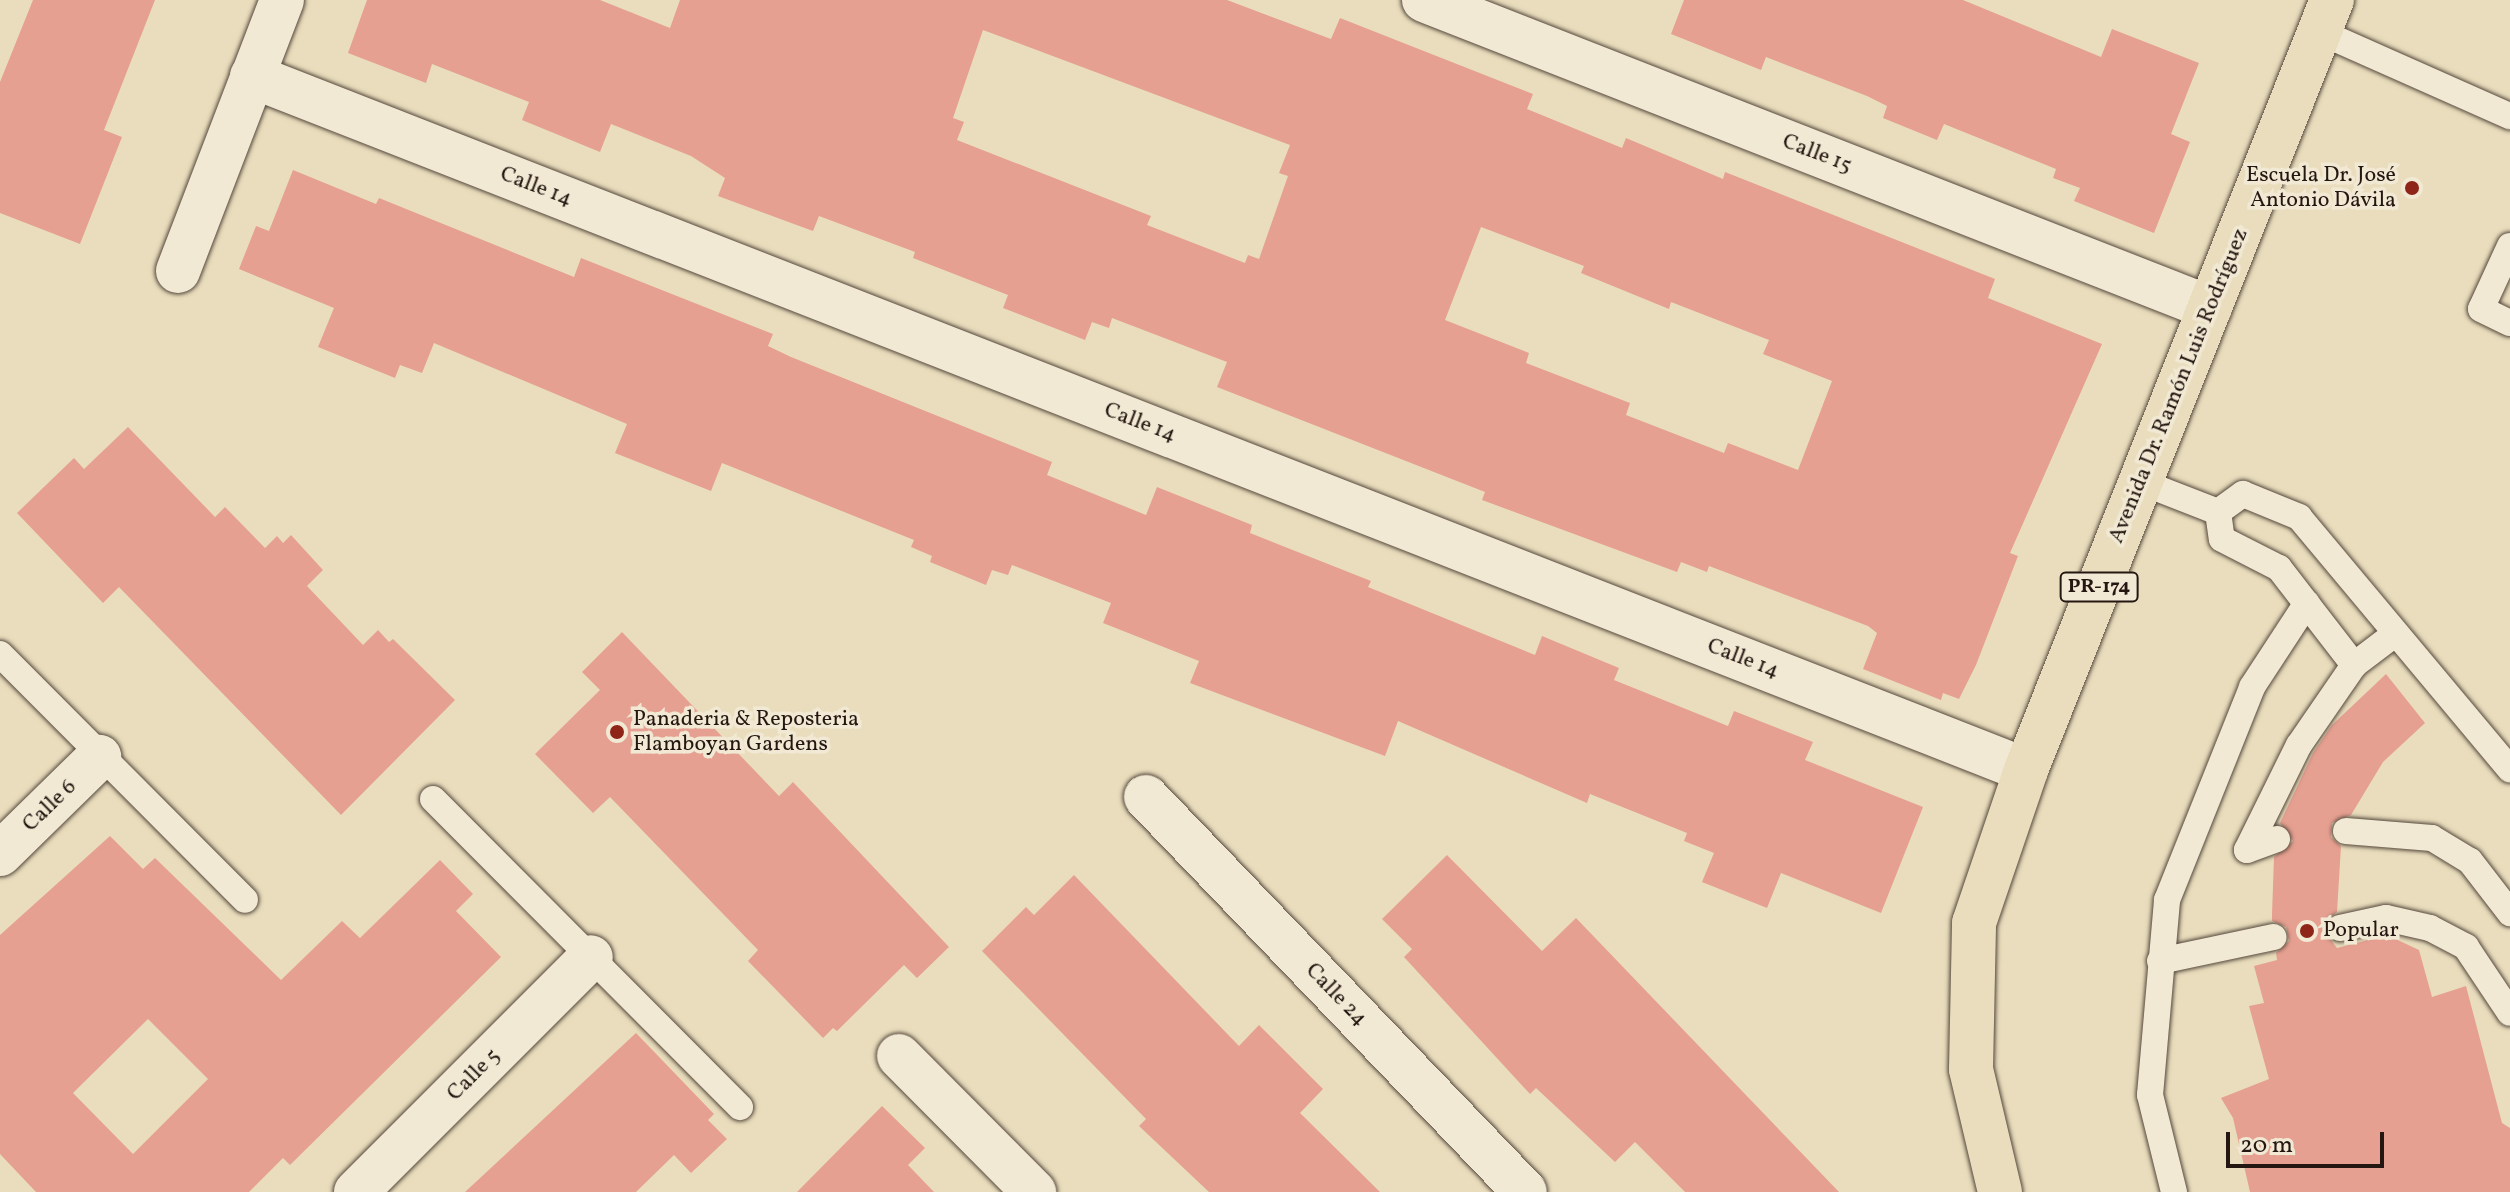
<!DOCTYPE html>
<html>
<head>
<meta charset="utf-8">
<style>
  body { margin:0 }
  #map { position:relative; width:2510px; height:1192px; overflow:hidden; background:#e9ddbd; font-family:Vollkorn,serif }
  div>[style] { position:absolute }
  .building>* { inset:0; background:#e6a091 }
  .roads { filter:drop-shadow(0 0 2px #55483c) drop-shadow(0 0 2px #55483c) }
  .service>* { height:26px; margin:-13px; padding:0 13px; transform-origin:13px; border-radius:13px; background:#f1e9d4 }
  .minor>* { height:44px; margin:-22px; padding:0 22px; transform-origin:22px; border-radius:22px; background:#f1e9d4 }
  .primary>* { height:44px; margin:-22px; padding:0 22px; transform-origin:22px; border-radius:22px; background:#e9ddbd }
  .dots>* { width:22px; height:22px; translate:-50% -50%; box-sizing:border-box; border:4px solid #f1e9d4; border-radius:50% }
  span { translate:-50% -50%; white-space:nowrap; text-align:center; line-height:1.15; -webkit-text-stroke:7px #f1e9d4; paint-order:stroke }
  .shield-label span { padding:2px 6px; background:#f1e9d4; border:2px solid; border-radius:6px; -webkit-text-stroke-width:0 }
  .shield-label { font-size:20px; color:#241711; font-weight:700 }
  .street-label { font-size:22px; color:#241711 }
  .poi-label { font-size:22px; color:#241711 }
  .right { translate:-100% -50%; text-align:right }
  .left { translate:0 -50%; text-align:left }
  .scale { position:absolute; left:2226px; top:1132px; width:158px; height:36px; box-sizing:border-box; border:4px solid #241711; border-top:0; padding-left:10px; font-size:24px; line-height:28px; white-space:nowrap; color:#241711; -webkit-text-stroke:6px #f1e9d4; paint-order:stroke }
</style>
</head>
<body>
<div id="map">
  <div class="building">
    <i style="clip-path:polygon(33px 0,155px 0,104px 130px,122px 137px,80px 244px,0 213px,0 82px)"></i>
    <i style="clip-path:polygon(evenodd,367px 0,600px 0,670px 28px,680px 0,1227px 0,1331px 39px,1340px 18px,1533px 94px,1527px 109px,1622px 148px,1626px 138px,1723px 179px,1725px 172px,1995px 279px,1988px 298px,2102px 344px,2010px 553px,2018px 556px,1976px 665px,1959px 699px,1943px 693px,1941px 700px,1863px 669px,1877px 633px,1868px 626px,1709px 566px,1707px 572px,1681px 562px,1677px 572px,1482px 500px,1485px 492px,1217px 387px,1227px 362px,1112px 318px,1109px 328px,1092px 322px,1085px 340px,1003px 308px,1008px 295px,913px 258px,915px 252px,819px 216px,813px 231px,718px 196px,725px 178px,691px 156px,611px 124px,600px 152px,522px 120px,529px 102px,432px 64px,426px 83px,348px 53px,367px 0,983px 30px,1290px 145px,1279px 173px,1288px 176px,1259px 259px,1248px 255px,1245px 263px,1147px 225px,1151px 216px,957px 140px,964px 122px,953px 118px,983px 30px,367px 0,1481px 227px,1584px 266px,1581px 273px,1669px 309px,1671px 302px,1769px 340px,1763px 354px,1832px 381px,1798px 470px,1728px 443px,1724px 453px,1626px 415px,1630px 403px,1526px 363px,1529px 353px,1445px 320px,1481px 227px)"></i>
    <i style="clip-path:polygon(1684px 0,1963px 0,2101px 57px,2112px 29px,2199px 63px,2171px 134px,2190px 142px,2154px 233px,2074px 201px,2080px 188px,2053px 178px,2056px 169px,1944px 124px,1937px 140px,1883px 118px,1887px 106px,1867px 96px,1766px 57px,1761px 70px,1671px 34px)"></i>
    <i style="clip-path:polygon(293px 170px,376px 204px,379px 198px,574px 277px,581px 258px,773px 334px,768px 346px,791px 357px,1052px 462px,1047px 475px,1146px 515px,1157px 487px,1252px 525px,1250px 533px,1371px 581px,1368px 587px,1535px 655px,1542px 636px,1619px 668px,1614px 680px,1728px 726px,1734px 711px,1813px 742px,1805px 760px,1923px 807px,1881px 913px,1781px 873px,1767px 908px,1702px 882px,1714px 853px,1684px 841px,1687px 833px,1590px 794px,1587px 803px,1398px 721px,1385px 756px,1190px 683px,1199px 661px,1103px 623px,1111px 603px,1012px 565px,1008px 575px,992px 570px,986px 585px,930px 562px,932px 556px,911px 547px,914px 540px,722px 463px,711px 491px,615px 453px,627px 424px,434px 343px,422px 373px,400px 365px,395px 378px,318px 347px,334px 308px,239px 269px,256px 226px,269px 231px)"></i>
    <i style="clip-path:polygon(128px 427px,215px 517px,225px 507px,265px 548px,277px 536px,283px 543px,291px 535px,323px 570px,307px 586px,363px 645px,378px 630px,389px 642px,393px 639px,455px 700px,341px 815px,119px 587px,103px 603px,17px 513px,74px 458px,84px 469px)"></i>
    <i style="clip-path:polygon(622px 632px,779px 796px,793px 782px,949px 947px,917px 978px,904px 965px,837px 1031px,833px 1028px,823px 1038px,748px 961px,758px 950px,610px 797px,593px 813px,535px 754px,600px 690px,582px 672px)"></i>
    <i style="clip-path:polygon(2386px 674px,2425px 723px,2383px 762px,2351px 815px,2332px 823px,2331px 837px,2341px 846px,2337px 912px,2325px 922px,2325px 932px,2337px 948px,2387px 935px,2419px 950px,2432px 997px,2466px 986px,2502px 1123px,2510px 1128px,2510px 1192px,2250px 1192px,2233px 1118px,2221px 1098px,2269px 1079px,2249px 1006px,2264px 1003px,2254px 966px,2277px 960px,2276px 953px,2289px 941px,2286px 927px,2272px 921px,2272px 914px,2274px 857px,2293px 841px,2280px 823px,2313px 753px,2332px 725px)"></i>
    <i style="clip-path:polygon(evenodd,110px 836px,143px 869px,155px 858px,281px 980px,342px 921px,360px 938px,440px 860px,473px 894px,456px 911px,501px 957px,290px 1165px,283px 1158px,249px 1192px,36px 1192px,0 1154px,0 935px,110px 836px,148px 1019px,208px 1079px,133px 1154px,73px 1093px,148px 1019px)"></i>
    <i style="clip-path:polygon(1447px 855px,1542px 951px,1576px 918px,1839px 1192px,1685px 1192px,1635px 1142px,1615px 1162px,1536px 1088px,1530px 1094px,1404px 957px,1412px 949px,1382px 919px)"></i>
    <i style="clip-path:polygon(1074px 875px,1239px 1046px,1259px 1025px,1323px 1089px,1300px 1113px,1380px 1192px,1209px 1192px,1139px 1126px,1146px 1119px,982px 951px,1026px 907px,1034px 915px)"></i>
    <i style="clip-path:polygon(636px 1033px,714px 1114px,708px 1120px,727px 1139px,691px 1173px,674px 1155px,636px 1192px,465px 1192px)"></i>
    <i style="clip-path:polygon(882px 1106px,925px 1148px,908px 1165px,934px 1192px,797px 1192px)"></i>
  </div>
  <div class="roads">
    <div class="service">
      <i style="left:2320px;top:32px;width:208px;rotate:23.9deg"></i>
      <i style="left:2510px;top:246px;width:69px;rotate:114.7deg"></i>
      <i style="left:2481px;top:309px;width:32px;rotate:26deg"></i>
      <i style="left:2141px;top:482px;width:83px;rotate:21.3deg"></i>
      <i style="left:2218px;top:512px;width:31px;rotate:-36deg"></i>
      <i style="left:2243px;top:494px;width:61px;rotate:22.3deg"></i>
      <i style="left:2299px;top:517px;width:329px;rotate:50.1deg"></i>
      <i style="left:2218px;top:512px;width:27px;rotate:82deg"></i>
      <i style="left:2222px;top:539px;width:64px;rotate:27deg"></i>
      <i style="left:2279px;top:568px;width:123px;rotate:52.3deg"></i>
      <i style="left:0;top:654px;width:347px;rotate:45.1deg"></i>
      <i style="left:433px;top:799px;width:435px;rotate:45.1deg"></i>
      <i style="left:2346px;top:831px;width:86px;rotate:4.7deg"></i>
      <i style="left:2432px;top:838px;width:44px;rotate:31.2deg"></i>
      <i style="left:2470px;top:861px;width:66px;rotate:52.4deg"></i>
      <i style="left:2277px;top:839px;width:32px;rotate:160deg"></i>
      <i style="left:2247px;top:850px;width:117px;rotate:-63.7deg"></i>
      <i style="left:2299px;top:745px;width:97px;rotate:-55.5deg"></i>
      <i style="left:2354px;top:665px;width:51px;rotate:-37.1deg"></i>
      <i style="left:2340px;top:928px;width:47px;rotate:-12.3deg"></i>
      <i style="left:2386px;top:918px;width:45px;rotate:12.8deg"></i>
      <i style="left:2430px;top:928px;width:41px;rotate:27.8deg"></i>
      <i style="left:2466px;top:947px;width:79px;rotate:56.3deg"></i>
      <i style="left:2160px;top:961px;width:116px;rotate:-11.9deg"></i>
      <i style="left:2174px;top:1192px;width:100px;rotate:-103.9deg"></i>
      <i style="left:2150px;top:1095px;width:196px;rotate:-85deg"></i>
      <i style="left:2167px;top:900px;width:229px;rotate:-68.2deg"></i>
      <i style="left:2252px;top:687px;width:100px;rotate:-56.8deg"></i>
    </div>
    <div class="minor">
      <i style="left:1424px;top:0;width:844px;rotate:21.4deg"></i>
      <i style="left:252px;top:76px;width:1905px;rotate:21.37deg"></i>
      <i style="left:178px;top:271px;width:290px;rotate:-69deg"></i>
      <i style="left:1146px;top:797px;width:547px;rotate:46.18deg"></i>
      <i style="left:0;top:854px;width:139px;rotate:-44.4deg"></i>
      <i style="left:899px;top:1056px;width:192px;rotate:45.2deg"></i>
      <i style="left:356px;top:1192px;width:332px;rotate:-45deg"></i>
    </div>
    <div class="primary">
      <i style="left:2000px;top:1192px;width:126px;rotate:-103.3deg"></i>
      <i style="left:1971px;top:1069px;width:146px;rotate:-88.8deg"></i>
      <i style="left:1974px;top:923px;width:162px;rotate:-71.2deg"></i>
      <i style="left:2026px;top:770px;width:829px;rotate:-68.33deg"></i>
    </div>
  </div>
  <div class="dots">
    <i style="left:2412px;top:188px;background:#8f2418"></i>
    <i style="left:617px;top:732px;background:#8f2418"></i>
    <i style="left:2307px;top:931px;background:#8f2418"></i>
  </div>
  <div class="shield-label">
    <span style="left:2099px;top:587px">PR-174</span>
  </div>
  <div class="street-label">
    <span style="left:1817px;top:154px;rotate:21deg">Calle 15</span>
    <span style="left:536px;top:187px;rotate:21deg">Calle 14</span>
    <span style="left:2179px;top:386px;rotate:-68deg">Avenida Dr. Ramón Luis Rodríguez</span>
    <span style="left:1140px;top:423px;rotate:21deg">Calle 14</span>
    <span style="left:1743px;top:659px;rotate:21deg">Calle 14</span>
    <span style="left:50px;top:806px;rotate:-44deg">Calle 6</span>
    <span style="left:1336px;top:995px;rotate:46deg">Calle 24</span>
    <span style="left:474px;top:1075px;rotate:-45deg">Calle 5</span>
  </div>
  <div class="poi-label">
    <span class="right" style="left:2396px;top:188px">Escuela Dr. José<br>Antonio Dávila</span>
    <span class="left" style="left:633px;top:732px">Panaderia &amp; Reposteria<br>Flamboyan Gardens</span>
    <span class="left" style="left:2323px;top:931px">Popular</span>
  </div>
  <div class="scale">20 m</div>
</div>
</body>
</html>
